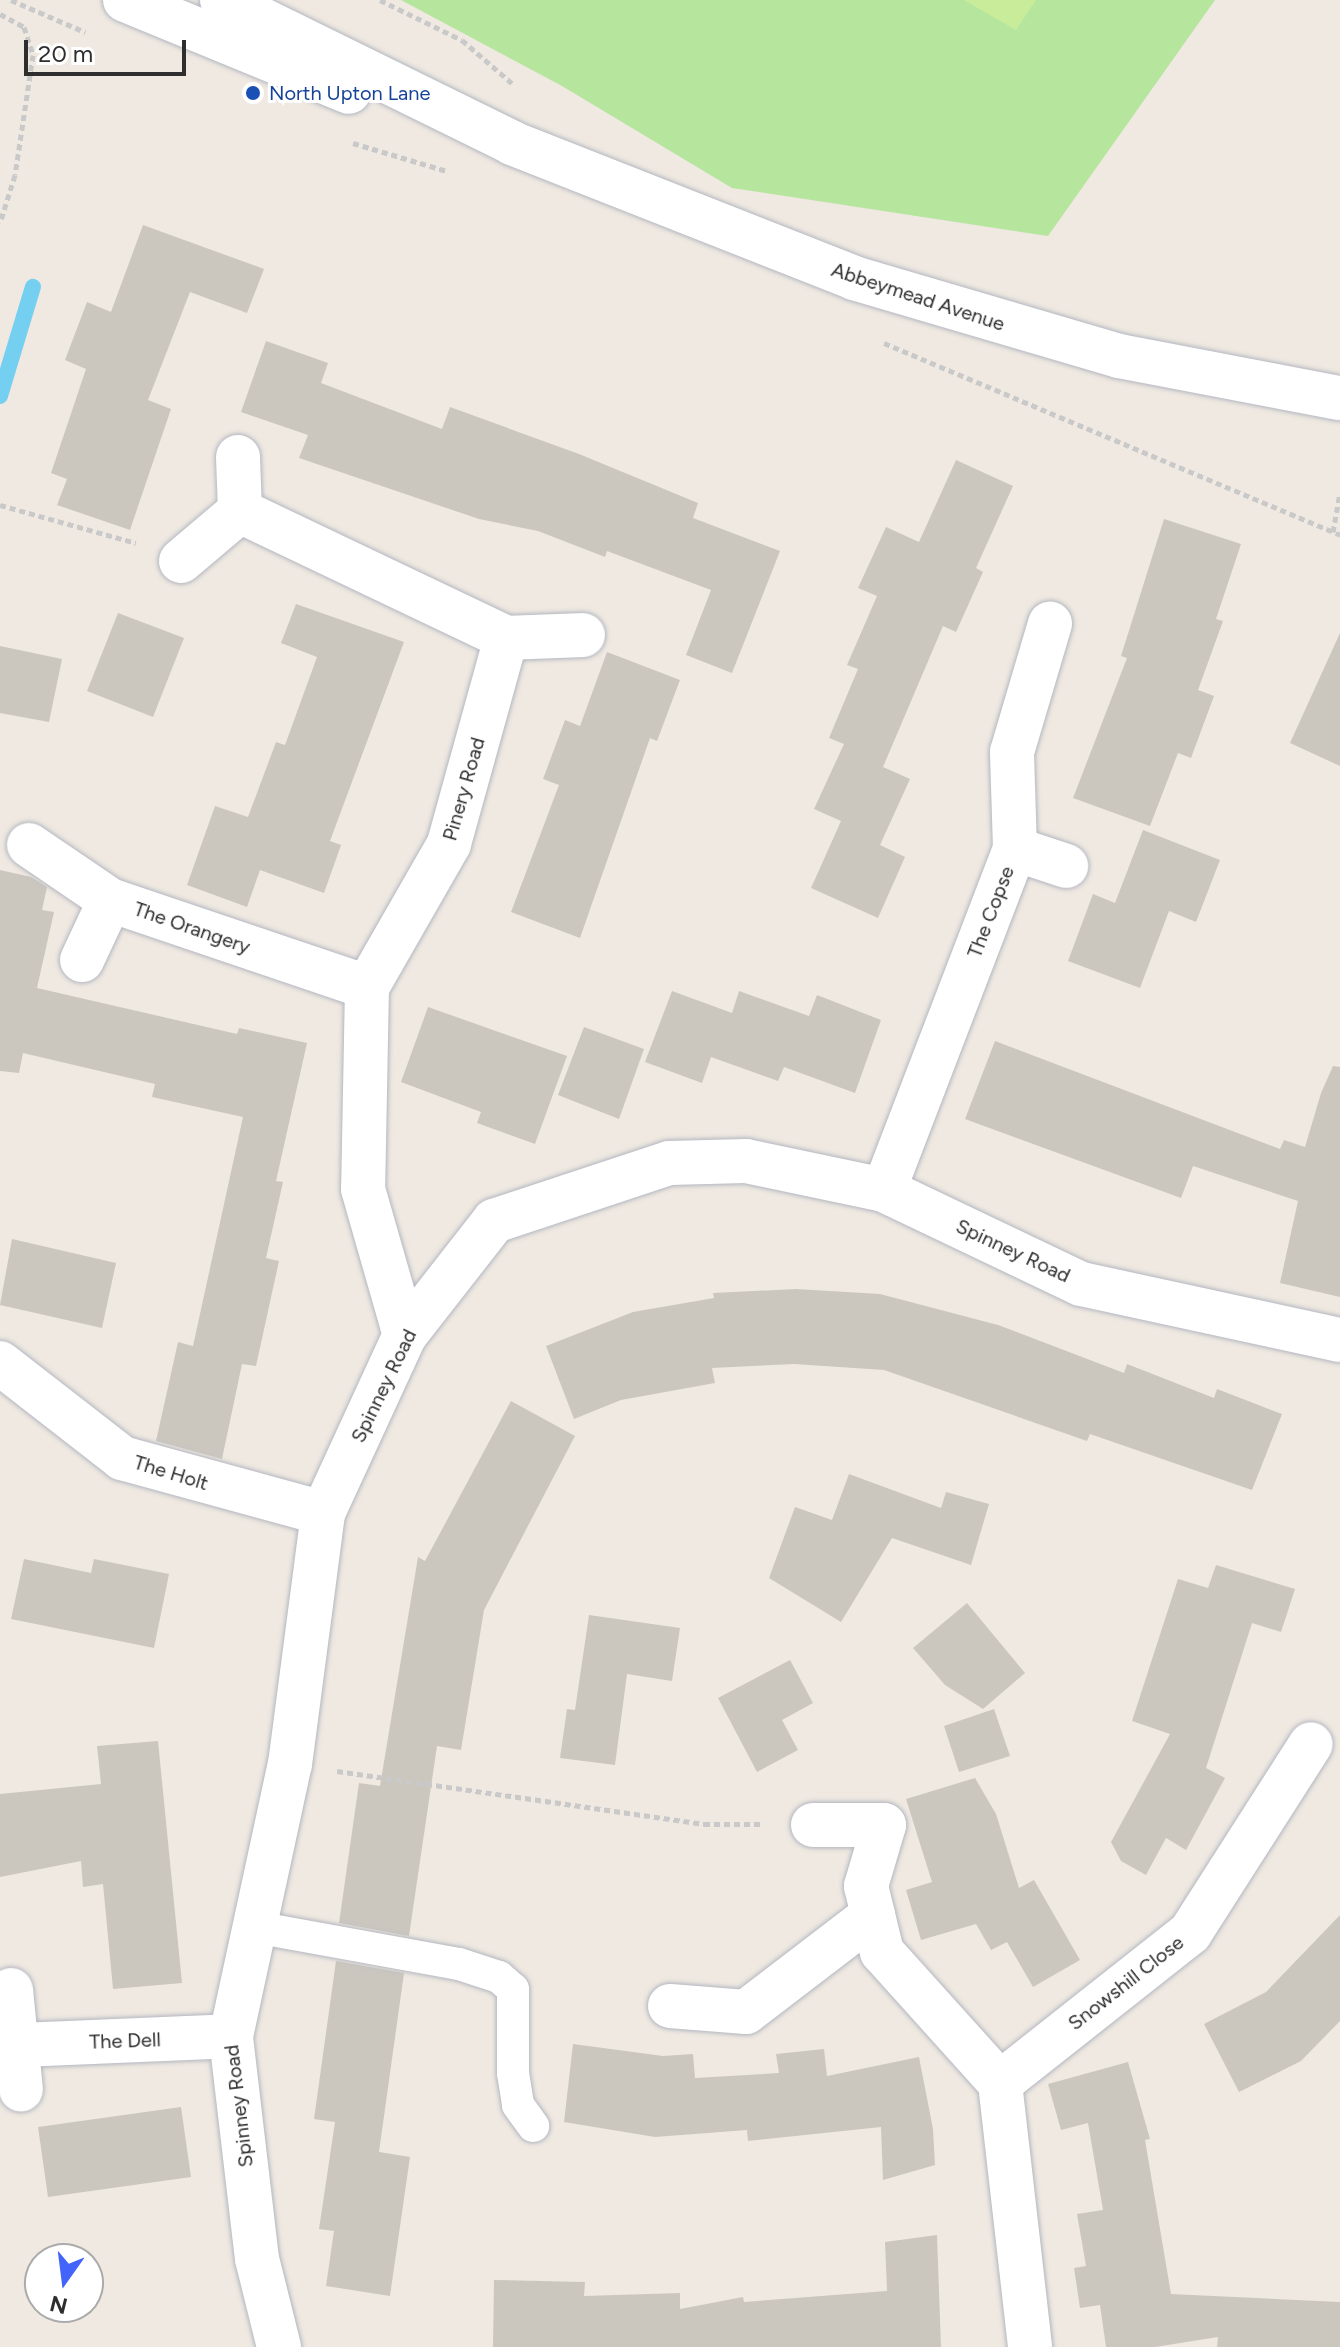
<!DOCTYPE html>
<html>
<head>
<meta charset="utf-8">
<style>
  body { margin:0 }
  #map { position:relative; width:1340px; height:2347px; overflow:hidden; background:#efe9e1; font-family:Figtree,sans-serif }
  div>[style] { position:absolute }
  .green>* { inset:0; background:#b6e59e }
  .pitch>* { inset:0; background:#c9ec9a }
  .stream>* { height:16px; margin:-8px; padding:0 8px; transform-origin:8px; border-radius:8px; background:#75cff0 }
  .building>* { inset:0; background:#cbc7bf }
  .path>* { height:5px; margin-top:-2.5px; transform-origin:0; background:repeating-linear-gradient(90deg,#c9c9c9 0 6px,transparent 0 10px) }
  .roads { filter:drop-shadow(0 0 2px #b4b7c1) drop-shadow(0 0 2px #b4b7c1) }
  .service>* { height:32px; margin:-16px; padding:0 16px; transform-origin:16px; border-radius:16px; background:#fff }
  .minor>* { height:44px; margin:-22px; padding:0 22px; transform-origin:22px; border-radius:22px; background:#fff }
  .tertiary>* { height:44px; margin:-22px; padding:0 22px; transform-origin:22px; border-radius:22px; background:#fff }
  .dots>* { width:22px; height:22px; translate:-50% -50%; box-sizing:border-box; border:4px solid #fff; border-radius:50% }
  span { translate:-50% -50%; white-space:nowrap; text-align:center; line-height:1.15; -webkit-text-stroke:6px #fff; paint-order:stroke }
  .transit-label { font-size:20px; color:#164399 }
  .left { translate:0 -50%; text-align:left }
  .street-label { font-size:20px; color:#2e2e2e }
  .north { position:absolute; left:24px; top:2243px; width:80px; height:80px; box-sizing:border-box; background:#fff; border:2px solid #ababab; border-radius:50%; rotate:194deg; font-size:22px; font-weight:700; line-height:32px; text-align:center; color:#2e2e2e }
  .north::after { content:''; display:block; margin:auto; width:28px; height:36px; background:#4264fb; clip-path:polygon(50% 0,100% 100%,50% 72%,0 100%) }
  .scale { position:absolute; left:24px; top:40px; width:162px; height:36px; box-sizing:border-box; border:4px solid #2e2e2e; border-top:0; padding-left:10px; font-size:24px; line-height:28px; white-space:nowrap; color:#2e2e2e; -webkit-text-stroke:6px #fff; paint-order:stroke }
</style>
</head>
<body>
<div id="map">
  <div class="green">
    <i style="clip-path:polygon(401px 0,1215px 0,1048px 236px,732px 188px,562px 86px)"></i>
  </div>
  <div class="pitch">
    <i style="clip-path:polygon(964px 0,1036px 0,1016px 30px)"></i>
  </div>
  <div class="stream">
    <i style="left:0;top:396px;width:114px;rotate:-73.2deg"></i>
  </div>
  <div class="building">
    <i style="clip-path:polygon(143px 225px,264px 269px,247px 313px,190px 292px,148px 400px,171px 409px,130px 530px,57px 505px,67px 479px,51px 473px,86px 369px,65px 360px,87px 302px,111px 312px)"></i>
    <i style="clip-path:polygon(266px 341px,328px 363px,321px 383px,442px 429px,450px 407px,579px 454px,698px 503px,693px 518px,780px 551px,732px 673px,686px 655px,711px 590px,607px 551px,605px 557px,538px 531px,479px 519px,299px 458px,308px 435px,241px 412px)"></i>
    <i style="clip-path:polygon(956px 460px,1013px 486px,976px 568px,983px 572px,956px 632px,943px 626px,883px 767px,910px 779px,880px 845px,905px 857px,878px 918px,811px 888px,841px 821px,814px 809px,844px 744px,829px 738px,858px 669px,847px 665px,877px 596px,858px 588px,886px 527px,919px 542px)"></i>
    <i style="clip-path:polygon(1164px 519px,1241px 544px,1216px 619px,1223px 621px,1198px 690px,1214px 696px,1191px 758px,1178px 753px,1150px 826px,1073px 798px,1127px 658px,1121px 656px)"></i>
    <i style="clip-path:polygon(296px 604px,404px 642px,330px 841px,341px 845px,324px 893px,260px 870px,247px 907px,187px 885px,215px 806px,248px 817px,276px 742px,285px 745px,317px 657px,281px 643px)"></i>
    <i style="clip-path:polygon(118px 613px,184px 638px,153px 717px,87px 691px)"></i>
    <i style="clip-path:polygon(1340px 633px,1340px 766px,1290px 743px)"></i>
    <i style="clip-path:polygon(0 646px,62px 659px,49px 722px,0 713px)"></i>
    <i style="clip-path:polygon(607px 652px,680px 680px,657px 741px,650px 738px,580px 938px,511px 912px,559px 785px,543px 779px,565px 720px,580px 726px)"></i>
    <i style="clip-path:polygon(1143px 830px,1220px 860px,1196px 922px,1169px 911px,1140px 988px,1068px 961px,1093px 894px,1115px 903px)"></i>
    <i style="clip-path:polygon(0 870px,31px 877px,47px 887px,42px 910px,54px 912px,37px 988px,237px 1034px,239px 1028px,307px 1043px,276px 1181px,283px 1182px,266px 1258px,279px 1261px,256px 1366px,242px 1364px,222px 1459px,156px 1441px,178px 1342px,193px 1346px,243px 1117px,152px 1097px,155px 1084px,23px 1053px,19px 1073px,0 1071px)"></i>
    <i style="clip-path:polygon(672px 991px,732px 1013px,739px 991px,809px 1016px,817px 995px,881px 1020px,855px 1093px,784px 1067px,778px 1081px,711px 1057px,702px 1083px,645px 1062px)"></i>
    <i style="clip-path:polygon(428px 1007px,567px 1056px,535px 1144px,477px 1123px,481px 1112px,401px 1082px)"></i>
    <i style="clip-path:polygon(584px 1027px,644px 1049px,619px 1119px,558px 1095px)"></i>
    <i style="clip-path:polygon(995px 1041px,1280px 1149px,1284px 1140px,1305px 1147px,1321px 1093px,1333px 1066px,1340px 1067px,1340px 1297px,1280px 1283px,1298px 1201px,1193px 1166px,1181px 1198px,965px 1119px)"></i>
    <i style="clip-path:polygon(12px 1239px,116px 1263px,102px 1328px,0 1305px)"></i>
    <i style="clip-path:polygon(796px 1289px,880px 1294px,998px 1325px,1124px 1373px,1127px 1364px,1214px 1398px,1217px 1389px,1282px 1414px,1252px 1490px,1090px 1434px,1087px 1441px,884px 1370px,794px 1364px,712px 1368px,715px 1383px,621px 1400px,574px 1419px,546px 1346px,633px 1312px,714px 1298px,713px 1293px)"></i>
    <i style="clip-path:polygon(511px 1401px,575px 1436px,484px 1610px,461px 1750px,437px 1746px,409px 1936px,339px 1923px,359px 1783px,380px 1786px,418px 1557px,425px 1561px)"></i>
    <i style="clip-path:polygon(849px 1474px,941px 1508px,946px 1492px,989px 1504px,971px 1565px,892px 1538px,841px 1622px,769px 1578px,795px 1507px,832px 1520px)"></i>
    <i style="clip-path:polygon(24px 1559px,91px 1573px,94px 1559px,169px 1574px,154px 1648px,11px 1619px)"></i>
    <i style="clip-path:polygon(1216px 1565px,1295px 1589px,1281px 1632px,1252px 1623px,1206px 1768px,1225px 1778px,1186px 1850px,1166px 1838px,1146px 1875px,1121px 1861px,1111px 1842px,1170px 1734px,1132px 1721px,1178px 1579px,1208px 1588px)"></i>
    <i style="clip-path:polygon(967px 1603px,1025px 1673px,983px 1709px,945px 1685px,913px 1648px)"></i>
    <i style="clip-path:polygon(589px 1615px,680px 1628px,672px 1681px,627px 1674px,615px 1765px,560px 1758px,567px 1709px,575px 1710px)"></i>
    <i style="clip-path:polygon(790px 1660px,813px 1703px,782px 1720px,798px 1750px,757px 1772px,718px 1698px)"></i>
    <i style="clip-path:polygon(994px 1709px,1010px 1756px,959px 1772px,944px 1726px)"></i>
    <i style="clip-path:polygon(158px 1741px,182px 1983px,113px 1989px,103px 1884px,83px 1887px,81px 1861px,0 1877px,0 1794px,101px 1784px,97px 1746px)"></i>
    <i style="clip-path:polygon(975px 1778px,996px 1814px,1019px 1888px,1034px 1880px,1080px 1960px,1033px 1987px,1007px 1942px,991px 1950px,976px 1924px,921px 1940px,906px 1890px,932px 1882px,906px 1799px)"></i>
    <i style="clip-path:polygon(1340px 1915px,1340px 2021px,1301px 2061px,1239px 2092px,1204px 2024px,1266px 1992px)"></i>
    <i style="clip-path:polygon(336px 1961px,404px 1973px,379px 2152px,410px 2157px,390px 2296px,326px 2286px,334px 2231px,319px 2229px,335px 2122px,314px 2119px)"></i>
    <i style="clip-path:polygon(573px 2044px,663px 2056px,693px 2054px,695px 2078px,779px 2073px,776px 2054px,824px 2049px,827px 2076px,919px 2057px,933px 2129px,935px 2165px,883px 2180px,881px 2127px,748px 2141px,747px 2130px,655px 2137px,564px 2122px)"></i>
    <i style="clip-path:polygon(1128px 2062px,1150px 2139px,1145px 2140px,1171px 2294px,1340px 2302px,1340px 2347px,1217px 2347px,1218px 2337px,1155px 2347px,1106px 2347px,1100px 2305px,1080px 2308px,1074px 2268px,1086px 2266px,1077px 2214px,1103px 2210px,1088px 2123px,1061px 2130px,1048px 2084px)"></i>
    <i style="clip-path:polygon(181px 2107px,191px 2177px,48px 2197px,38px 2127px)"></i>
    <i style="clip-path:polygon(937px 2235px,941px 2347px,493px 2347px,494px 2280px,585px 2282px,584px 2296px,680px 2293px,680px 2309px,743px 2297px,744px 2302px,887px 2291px,885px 2242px)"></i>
  </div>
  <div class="path">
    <i style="left:11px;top:0;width:81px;rotate:23.4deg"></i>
    <i style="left:380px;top:0;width:91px;rotate:26deg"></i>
    <i style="left:462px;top:40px;width:67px;rotate:40.8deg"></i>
    <i style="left:0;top:14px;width:27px;rotate:28deg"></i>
    <i style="left:24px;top:27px;width:29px;rotate:72deg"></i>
    <i style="left:33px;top:55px;width:121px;rotate:98.5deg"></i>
    <i style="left:15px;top:175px;width:50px;rotate:107.4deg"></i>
    <i style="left:353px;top:143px;width:98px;rotate:16.6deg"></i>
    <i style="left:884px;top:343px;width:495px;rotate:22.8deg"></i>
    <i style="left:0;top:505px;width:141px;rotate:15.6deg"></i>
    <i style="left:1333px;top:532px;width:39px;rotate:-80deg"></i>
    <i style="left:337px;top:1771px;width:371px;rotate:8.2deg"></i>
    <i style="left:704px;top:1824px;width:60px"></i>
  </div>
  <div class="roads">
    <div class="service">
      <i style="left:255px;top:1927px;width:207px;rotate:10.3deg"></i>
      <i style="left:459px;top:1964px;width:42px;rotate:18deg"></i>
      <i style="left:499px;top:1977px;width:18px;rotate:41deg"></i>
      <i style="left:513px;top:1989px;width:84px;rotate:90deg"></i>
      <i style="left:513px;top:2073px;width:32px;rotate:81deg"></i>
      <i style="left:518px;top:2105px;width:26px;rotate:54deg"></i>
    </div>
    <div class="minor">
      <i style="left:238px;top:457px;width:54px;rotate:87.9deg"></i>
      <i style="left:181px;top:561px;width:77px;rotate:-40.3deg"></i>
      <i style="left:240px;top:511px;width:295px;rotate:25.5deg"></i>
      <i style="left:506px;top:638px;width:214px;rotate:105.5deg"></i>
      <i style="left:449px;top:844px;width:165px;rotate:119.8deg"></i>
      <i style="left:367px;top:987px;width:202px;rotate:91.1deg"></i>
      <i style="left:363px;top:1189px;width:152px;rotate:74deg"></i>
      <i style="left:506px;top:638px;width:77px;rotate:-2.2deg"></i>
      <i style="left:29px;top:845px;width:98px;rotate:34.2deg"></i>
      <i style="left:110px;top:900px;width:271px;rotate:18.7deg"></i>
      <i style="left:1015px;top:849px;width:54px;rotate:18.4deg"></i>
      <i style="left:82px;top:960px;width:66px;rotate:-65deg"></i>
      <i style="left:884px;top:1190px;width:365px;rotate:-69deg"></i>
      <i style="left:1015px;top:849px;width:97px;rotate:-91.8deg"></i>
      <i style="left:1012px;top:752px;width:134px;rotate:-73.5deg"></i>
      <i style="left:0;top:1363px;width:155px;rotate:37.9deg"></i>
      <i style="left:122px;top:1458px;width:208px;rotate:15.3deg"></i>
      <i style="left:813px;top:1825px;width:71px"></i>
      <i style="left:884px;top:1825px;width:64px;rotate:106.4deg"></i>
      <i style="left:866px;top:1886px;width:68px;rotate:76.4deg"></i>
      <i style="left:882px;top:1952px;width:176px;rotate:48deg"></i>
      <i style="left:1000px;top:2083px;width:266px;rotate:83.5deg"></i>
      <i style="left:11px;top:1990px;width:100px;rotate:84.3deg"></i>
      <i style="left:670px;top:2006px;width:76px;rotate:4.5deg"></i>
      <i style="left:746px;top:2012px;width:160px;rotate:-37.4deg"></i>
      <i style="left:19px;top:2045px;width:212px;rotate:-2.4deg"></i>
      <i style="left:1000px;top:2083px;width:242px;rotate:-38.3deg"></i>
      <i style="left:1190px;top:1933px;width:224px;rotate:-57.4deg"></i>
      <i style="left:279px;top:2347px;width:91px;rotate:-104deg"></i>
      <i style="left:257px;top:2259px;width:225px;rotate:-96.7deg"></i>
      <i style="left:231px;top:2036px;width:278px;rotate:-77.8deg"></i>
      <i style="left:290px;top:1764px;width:253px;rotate:-82.5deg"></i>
      <i style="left:323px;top:1513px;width:196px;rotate:-65.3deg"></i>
      <i style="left:405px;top:1335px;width:145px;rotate:-52deg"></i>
      <i style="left:494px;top:1221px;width:184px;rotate:-18.3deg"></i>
      <i style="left:669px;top:1163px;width:77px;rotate:-1.5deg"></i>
      <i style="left:746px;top:1161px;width:141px;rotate:11.9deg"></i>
      <i style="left:884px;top:1190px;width:218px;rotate:25.5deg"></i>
      <i style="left:1081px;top:1284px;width:265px;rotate:12.2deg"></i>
    </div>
    <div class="tertiary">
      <i style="left:125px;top:0;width:242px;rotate:22.3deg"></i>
      <i style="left:222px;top:0;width:323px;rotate:26.2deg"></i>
      <i style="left:512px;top:143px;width:368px;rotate:21.5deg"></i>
      <i style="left:854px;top:278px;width:276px;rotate:16.4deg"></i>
      <i style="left:1119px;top:356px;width:225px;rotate:10.8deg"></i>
    </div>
  </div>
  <div class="dots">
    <i style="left:253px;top:93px;background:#1a4fb4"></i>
  </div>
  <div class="transit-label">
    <span class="left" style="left:269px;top:93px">North Upton Lane</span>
  </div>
  <div class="street-label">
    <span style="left:918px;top:297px;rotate:18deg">Abbeymead Avenue</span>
    <span style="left:464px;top:789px;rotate:-74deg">Pinery Road</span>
    <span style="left:991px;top:912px;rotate:-69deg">The Copse</span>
    <span style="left:192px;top:928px;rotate:19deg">The Orangery</span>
    <span style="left:1013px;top:1251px;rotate:25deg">Spinney Road</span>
    <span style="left:384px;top:1386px;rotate:-64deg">Spinney Road</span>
    <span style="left:171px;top:1473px;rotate:17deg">The Holt</span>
    <span style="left:1126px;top:1983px;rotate:-38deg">Snowshill Close</span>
    <span style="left:125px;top:2041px;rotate:-2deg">The Dell</span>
    <span style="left:239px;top:2106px;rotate:-97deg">Spinney Road</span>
  </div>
  <div class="north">N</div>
  <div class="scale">20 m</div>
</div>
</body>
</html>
